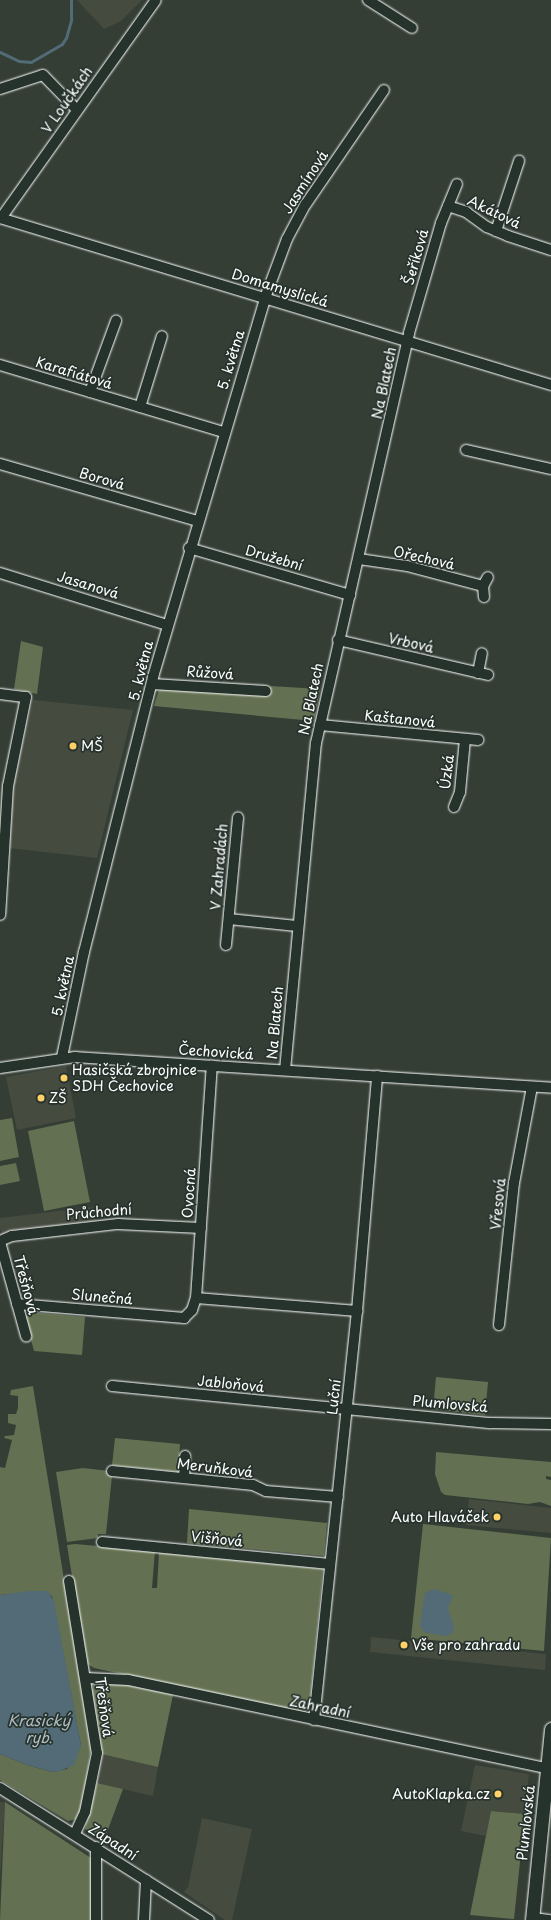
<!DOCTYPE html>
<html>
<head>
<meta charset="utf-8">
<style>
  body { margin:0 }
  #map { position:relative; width:551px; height:1920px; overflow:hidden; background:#343e35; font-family:"Playpen Sans",sans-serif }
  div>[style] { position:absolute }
  .built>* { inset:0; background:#454b3f }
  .green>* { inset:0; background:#637051 }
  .water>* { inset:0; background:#526b76 }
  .stream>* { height:2.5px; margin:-1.25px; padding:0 1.25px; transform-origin:1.25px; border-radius:1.25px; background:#526b76 }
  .roads { filter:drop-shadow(0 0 1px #fff) drop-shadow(0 0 1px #fff) }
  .minor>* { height:10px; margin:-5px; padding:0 5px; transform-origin:5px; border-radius:5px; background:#26332d }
  .major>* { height:13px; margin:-6.5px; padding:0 6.5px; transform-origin:6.5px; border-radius:6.5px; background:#26332d }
  .dots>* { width:11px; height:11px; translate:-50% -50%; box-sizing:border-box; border:2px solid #26332d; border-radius:50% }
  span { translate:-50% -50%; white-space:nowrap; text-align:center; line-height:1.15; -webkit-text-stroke:3.5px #26332d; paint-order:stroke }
  .street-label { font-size:14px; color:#fff }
  .poi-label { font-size:14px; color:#fff }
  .left { translate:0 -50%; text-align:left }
  .right { translate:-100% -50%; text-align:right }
  .water-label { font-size:15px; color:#b1bcc1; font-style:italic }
</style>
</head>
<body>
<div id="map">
  <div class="built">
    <i style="clip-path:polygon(77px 0,142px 0,121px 21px,104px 29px)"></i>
    <i style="clip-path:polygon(33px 700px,133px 710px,97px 858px,9px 848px,13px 781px)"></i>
    <i style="clip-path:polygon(66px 1066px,76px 1118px,17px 1130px,6px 1077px)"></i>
    <i style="clip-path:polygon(93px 1207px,96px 1222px,2px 1234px,0 1229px,0 1218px)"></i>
    <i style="clip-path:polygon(469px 1499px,551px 1508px,551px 1533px,466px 1525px)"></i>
    <i style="clip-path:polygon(371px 1637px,546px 1654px,545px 1670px,370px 1652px)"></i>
    <i style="clip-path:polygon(101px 1754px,158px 1767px,153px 1796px,97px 1783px)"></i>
    <i style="clip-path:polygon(475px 1765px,529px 1774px,525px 1814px,491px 1811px,486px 1836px,461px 1831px)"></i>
    <i style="clip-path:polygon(0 1802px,5px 1802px,0 1879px)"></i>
    <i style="clip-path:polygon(202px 1818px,252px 1829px,232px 1920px,225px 1920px,184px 1892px,188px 1887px)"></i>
  </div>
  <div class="green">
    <i style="clip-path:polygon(21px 641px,43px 647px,37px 694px,14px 689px)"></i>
    <i style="clip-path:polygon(270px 686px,320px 689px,314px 721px,154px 706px,159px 689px,269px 696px)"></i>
    <i style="clip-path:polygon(12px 1118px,19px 1157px,0 1161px,0 1120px)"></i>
    <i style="clip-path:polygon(74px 1121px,90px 1202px,44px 1211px,28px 1131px)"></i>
    <i style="clip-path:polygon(16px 1163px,20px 1181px,0 1185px,0 1166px)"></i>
    <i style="clip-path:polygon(30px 1312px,85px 1317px,82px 1355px,34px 1351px,25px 1317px)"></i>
    <i style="clip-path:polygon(436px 1377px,488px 1382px,485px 1415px,433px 1409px)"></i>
    <i style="clip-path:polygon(33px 1386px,91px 1748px,81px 1812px,76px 1819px,68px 1821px,0 1780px,0 1754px,27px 1765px,53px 1772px,67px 1769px,81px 1745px,52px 1596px,39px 1591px,0 1595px,0 1467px,5px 1468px,12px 1440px,4px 1438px,5px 1436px,14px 1435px,16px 1425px,8px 1423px,8px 1414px,16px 1414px,18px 1408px,18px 1396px,10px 1395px,11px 1390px)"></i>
    <i style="clip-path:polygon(115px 1438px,180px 1444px,178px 1472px,112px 1465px)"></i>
    <i style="clip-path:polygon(436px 1452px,551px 1462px,551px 1477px,546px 1476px,546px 1479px,551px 1480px,551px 1506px,540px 1502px,528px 1504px,445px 1495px,441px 1492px,435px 1474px)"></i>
    <i style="clip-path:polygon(83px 1468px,109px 1471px,112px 1476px,106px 1534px,98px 1534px,98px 1538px,67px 1542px,56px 1472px)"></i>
    <i style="clip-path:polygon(189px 1509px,327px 1523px,324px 1556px,187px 1543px)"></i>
    <i style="clip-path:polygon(423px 1524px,551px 1538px,544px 1651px,411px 1638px)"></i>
    <i style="clip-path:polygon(75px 1544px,155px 1551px,152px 1588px,157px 1588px,159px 1552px,323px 1569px,309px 1709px,303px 1713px,94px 1668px,86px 1663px,67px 1545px)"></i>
    <i style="clip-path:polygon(97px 1683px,131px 1684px,173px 1695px,158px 1767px,101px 1754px,92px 1694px,93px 1686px)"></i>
    <i style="clip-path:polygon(97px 1783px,123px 1789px,103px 1843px,85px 1829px)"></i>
    <i style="clip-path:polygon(5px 1802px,91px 1858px,92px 1920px,0 1920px)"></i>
    <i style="clip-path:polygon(491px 1811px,525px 1814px,514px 1919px,470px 1915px)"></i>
  </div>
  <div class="water">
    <i style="clip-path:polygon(434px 1589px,453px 1595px,448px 1608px,454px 1628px,451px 1634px,445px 1636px,424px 1632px,420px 1625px,425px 1593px)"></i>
    <i style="clip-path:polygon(29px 1591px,48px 1591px,54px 1601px,81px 1745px,74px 1765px,60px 1771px,53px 1772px,27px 1765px,0 1754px,0 1595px)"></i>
  </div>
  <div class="stream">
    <i style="left:0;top:52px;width:21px;rotate:25deg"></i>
    <i style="left:19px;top:61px;width:12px;rotate:5deg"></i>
    <i style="left:31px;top:62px;width:36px;rotate:-30deg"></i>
    <i style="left:62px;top:44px;width:7px;rotate:-56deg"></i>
    <i style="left:66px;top:38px;width:19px;rotate:-74deg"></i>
    <i style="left:71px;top:20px;width:20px;rotate:-90deg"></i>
  </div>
  <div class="roads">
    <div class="minor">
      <i style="left:368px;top:0;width:52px;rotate:32.5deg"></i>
      <i style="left:0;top:89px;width:45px;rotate:-18deg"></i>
      <i style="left:43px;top:75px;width:49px;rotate:45.8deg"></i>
      <i style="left:448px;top:206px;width:19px;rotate:18deg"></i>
      <i style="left:466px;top:212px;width:26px;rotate:36deg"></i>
      <i style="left:487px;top:227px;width:23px;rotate:23deg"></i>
      <i style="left:508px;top:236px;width:45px;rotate:18deg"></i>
      <i style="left:0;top:218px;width:576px;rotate:16.86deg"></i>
      <i style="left:1px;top:218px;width:267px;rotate:-54.6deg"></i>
      <i style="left:496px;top:231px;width:74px;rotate:-71.8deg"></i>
      <i style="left:0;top:365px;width:234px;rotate:16.7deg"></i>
      <i style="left:90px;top:392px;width:76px;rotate:-69.9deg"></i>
      <i style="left:140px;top:407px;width:74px;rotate:-72.8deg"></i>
      <i style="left:466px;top:450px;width:87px;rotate:12.6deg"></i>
      <i style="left:0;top:464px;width:205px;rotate:16.1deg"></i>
      <i style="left:189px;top:548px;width:168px;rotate:16.3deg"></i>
      <i style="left:359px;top:559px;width:49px;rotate:8.3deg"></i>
      <i style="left:407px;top:566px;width:79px;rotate:14.7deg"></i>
      <i style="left:483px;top:586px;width:11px;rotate:85deg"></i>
      <i style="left:0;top:573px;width:175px;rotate:17.3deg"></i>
      <i style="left:483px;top:586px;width:10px;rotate:-61deg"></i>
      <i style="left:338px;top:640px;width:154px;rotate:13.1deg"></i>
      <i style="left:478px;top:673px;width:20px;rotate:-79deg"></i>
      <i style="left:152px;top:684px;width:114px;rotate:3.5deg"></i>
      <i style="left:0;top:694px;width:26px;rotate:7deg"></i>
      <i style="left:26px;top:697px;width:91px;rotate:101.4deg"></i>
      <i style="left:8px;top:786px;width:129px;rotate:93.5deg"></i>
      <i style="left:320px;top:725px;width:159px;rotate:5.4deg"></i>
      <i style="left:454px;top:807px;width:16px;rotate:-68deg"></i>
      <i style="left:460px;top:792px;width:53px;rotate:-84.6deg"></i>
      <i style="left:229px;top:919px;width:68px;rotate:5.9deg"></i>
      <i style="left:226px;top:945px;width:128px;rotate:-84.6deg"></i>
      <i style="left:62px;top:1057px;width:107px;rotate:-78.2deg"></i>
      <i style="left:84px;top:952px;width:284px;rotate:-75.9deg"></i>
      <i style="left:153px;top:677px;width:395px;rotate:-73.5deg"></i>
      <i style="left:265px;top:298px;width:63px;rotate:-69.6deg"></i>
      <i style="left:287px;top:239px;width:40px;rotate:-62deg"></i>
      <i style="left:306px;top:204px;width:138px;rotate:-55.6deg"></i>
      <i style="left:0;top:1068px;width:76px;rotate:-8.3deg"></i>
      <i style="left:75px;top:1057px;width:477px;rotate:3.7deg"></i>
      <i style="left:285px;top:1070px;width:328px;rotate:-84.6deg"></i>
      <i style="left:316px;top:743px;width:420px;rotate:-77.2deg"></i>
      <i style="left:409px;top:333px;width:115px;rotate:-73.8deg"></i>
      <i style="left:441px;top:223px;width:42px;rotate:-67.7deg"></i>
      <i style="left:0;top:1241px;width:13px;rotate:-23deg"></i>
      <i style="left:12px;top:1236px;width:107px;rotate:-6.5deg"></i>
      <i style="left:118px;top:1224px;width:83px;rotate:2.8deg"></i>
      <i style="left:0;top:1242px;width:98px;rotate:74.5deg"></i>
      <i style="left:196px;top:1298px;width:162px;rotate:4.6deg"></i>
      <i style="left:17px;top:1304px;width:168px;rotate:4.8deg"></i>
      <i style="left:184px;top:1318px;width:11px;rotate:-45deg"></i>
      <i style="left:192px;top:1310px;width:13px;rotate:-72deg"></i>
      <i style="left:196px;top:1298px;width:233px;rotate:-86.1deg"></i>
      <i style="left:499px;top:1325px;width:143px;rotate:-84deg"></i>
      <i style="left:514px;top:1183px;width:98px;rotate:-79.4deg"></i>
      <i style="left:112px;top:1386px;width:381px;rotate:5.6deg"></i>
      <i style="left:491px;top:1423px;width:60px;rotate:1deg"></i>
      <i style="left:112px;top:1471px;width:142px;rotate:5.7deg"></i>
      <i style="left:253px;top:1485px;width:14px;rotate:25deg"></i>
      <i style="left:266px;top:1491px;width:72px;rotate:4.8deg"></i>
      <i style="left:184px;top:1478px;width:22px;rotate:-87deg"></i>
      <i style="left:102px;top:1542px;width:229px;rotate:5.5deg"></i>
      <i style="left:69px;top:1581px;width:174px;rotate:80.8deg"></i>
      <i style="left:97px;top:1753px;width:60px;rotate:101.5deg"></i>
      <i style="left:85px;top:1812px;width:23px;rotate:115deg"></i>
      <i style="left:86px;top:1678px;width:42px;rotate:2.7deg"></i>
      <i style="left:128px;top:1680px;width:432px;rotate:11.9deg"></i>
      <i style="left:314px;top:1720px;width:411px;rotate:-84deg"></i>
      <i style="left:357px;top:1311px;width:236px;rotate:-85.1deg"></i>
      <i style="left:0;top:1788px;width:247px;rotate:32.3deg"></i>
      <i style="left:96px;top:1847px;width:73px;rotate:90deg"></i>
      <i style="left:533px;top:1918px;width:16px;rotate:7deg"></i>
      <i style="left:144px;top:1920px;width:40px;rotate:-87.1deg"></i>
    </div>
    <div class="major">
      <i style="left:532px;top:1920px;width:192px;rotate:-84.3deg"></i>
    </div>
  </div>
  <div class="dots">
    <i style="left:73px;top:746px;background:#ffd166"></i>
    <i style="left:64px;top:1078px;background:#ffd166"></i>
    <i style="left:41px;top:1098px;background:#ffd166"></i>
    <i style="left:497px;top:1517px;background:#ffd166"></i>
    <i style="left:404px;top:1645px;background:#ffd166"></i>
    <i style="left:498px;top:1794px;background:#ffd166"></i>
  </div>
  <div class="street-label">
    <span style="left:67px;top:100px;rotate:-55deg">V Loučkách</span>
    <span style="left:305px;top:182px;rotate:-57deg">Jasmínová</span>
    <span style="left:494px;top:212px;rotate:26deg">Akátová</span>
    <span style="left:416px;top:257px;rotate:-74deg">Šeříková</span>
    <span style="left:280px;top:288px;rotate:17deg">Domamyslická</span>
    <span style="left:231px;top:360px;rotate:-73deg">5. května</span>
    <span style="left:74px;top:373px;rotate:17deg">Karafiátová</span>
    <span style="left:384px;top:383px;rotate:-78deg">Na Blatech</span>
    <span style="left:102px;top:479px;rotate:16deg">Borová</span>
    <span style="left:274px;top:558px;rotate:16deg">Družební</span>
    <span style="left:424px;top:558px;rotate:13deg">Ořechová</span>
    <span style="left:88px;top:585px;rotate:17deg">Jasanová</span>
    <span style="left:411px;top:643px;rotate:13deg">Vrbová</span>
    <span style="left:141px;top:671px;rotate:-76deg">5. května</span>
    <span style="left:210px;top:673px;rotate:4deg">Růžová</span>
    <span style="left:311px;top:699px;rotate:-78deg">Na Blatech</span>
    <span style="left:400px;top:719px;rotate:6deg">Kaštanová</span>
    <span style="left:447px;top:772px;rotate:-83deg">Úzká</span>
    <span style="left:219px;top:867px;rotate:-85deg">V Zahradách</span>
    <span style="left:63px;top:986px;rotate:-78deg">5. května</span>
    <span style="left:275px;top:1023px;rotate:-85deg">Na Blatech</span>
    <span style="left:216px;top:1052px;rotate:4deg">Čechovická</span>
    <span style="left:189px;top:1193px;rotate:-86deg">Ovocná</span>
    <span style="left:498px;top:1204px;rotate:-84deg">Vřesová</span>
    <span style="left:99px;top:1212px;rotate:-5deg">Průchodní</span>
    <span style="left:26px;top:1285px;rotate:75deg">Třešňová</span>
    <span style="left:102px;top:1297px;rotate:5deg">Slunečná</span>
    <span style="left:231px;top:1384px;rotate:6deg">Jabloňová</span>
    <span style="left:334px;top:1397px;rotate:-84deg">Luční</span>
    <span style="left:450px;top:1404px;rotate:5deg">Plumlovská</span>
    <span style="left:215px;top:1468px;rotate:7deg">Meruňková</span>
    <span style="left:217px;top:1539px;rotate:6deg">Višňová</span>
    <span style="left:104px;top:1707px;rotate:82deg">Třešňová</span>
    <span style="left:320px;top:1707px;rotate:12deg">Zahradní</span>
    <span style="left:526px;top:1823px;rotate:-84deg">Plumlovská</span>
    <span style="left:113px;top:1842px;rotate:33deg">Západní</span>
  </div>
  <div class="poi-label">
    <span class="left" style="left:81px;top:746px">MŠ</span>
    <span class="left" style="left:72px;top:1078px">Hasičská zbrojnice<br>SDH Čechovice</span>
    <span class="left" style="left:49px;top:1098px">ZŠ</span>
    <span class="right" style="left:489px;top:1517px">Auto Hlaváček</span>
    <span class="left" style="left:412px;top:1645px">Vše pro zahradu</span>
    <span class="right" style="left:490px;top:1794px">AutoKlapka.cz</span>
  </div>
  <div class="water-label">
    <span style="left:39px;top:1728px">Krasický<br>ryb.</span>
  </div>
</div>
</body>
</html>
